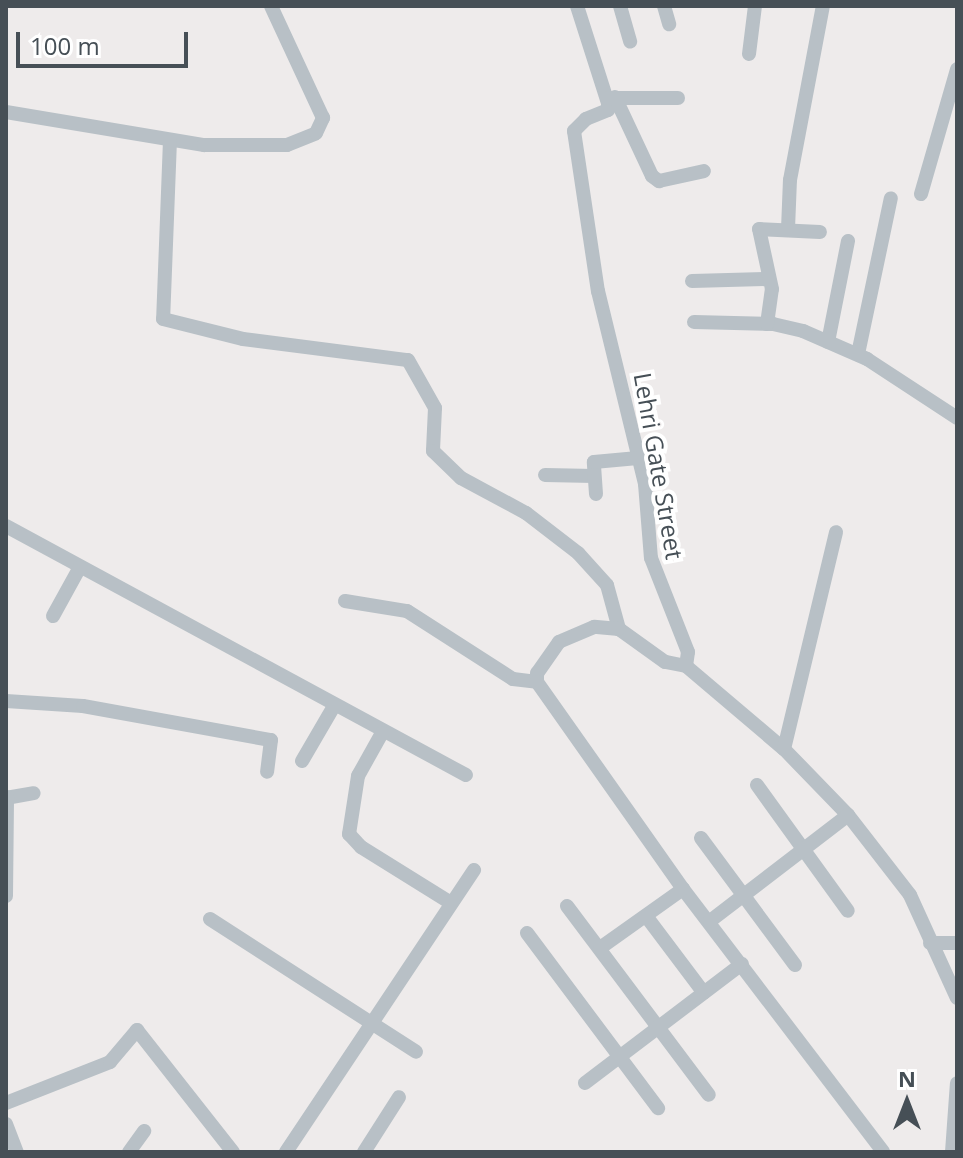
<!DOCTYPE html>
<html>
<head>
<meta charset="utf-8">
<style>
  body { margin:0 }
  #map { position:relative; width:963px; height:1158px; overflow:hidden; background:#eeebeb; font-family:"Open Sans",sans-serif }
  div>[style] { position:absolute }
  .minor>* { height:14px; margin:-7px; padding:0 7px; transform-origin:7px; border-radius:7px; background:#b8c0c6 }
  span { translate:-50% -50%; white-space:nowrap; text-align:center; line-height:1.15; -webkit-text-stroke:8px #fff; paint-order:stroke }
  .street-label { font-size:24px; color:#464f56 }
  .frame { position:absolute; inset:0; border:8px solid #464f56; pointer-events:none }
  .north { position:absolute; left:867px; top:1062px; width:80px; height:80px; -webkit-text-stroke:6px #fff; paint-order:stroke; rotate:0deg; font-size:22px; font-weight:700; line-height:32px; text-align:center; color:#464f56 }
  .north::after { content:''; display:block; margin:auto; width:28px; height:36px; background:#464f56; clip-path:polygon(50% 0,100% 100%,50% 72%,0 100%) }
  .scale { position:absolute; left:16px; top:32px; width:172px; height:36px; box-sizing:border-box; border:4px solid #464f56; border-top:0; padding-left:10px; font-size:24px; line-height:28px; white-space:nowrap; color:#464f56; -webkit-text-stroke:6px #fff; paint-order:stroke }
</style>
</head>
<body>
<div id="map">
  <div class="minor">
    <i style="left:577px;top:6px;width:102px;rotate:72.3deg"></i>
    <i style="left:608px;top:103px;width:7px;rotate:90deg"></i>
    <i style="left:608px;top:110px;width:24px;rotate:158deg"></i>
    <i style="left:586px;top:119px;width:17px;rotate:135deg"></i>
    <i style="left:574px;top:131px;width:162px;rotate:81.5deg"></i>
    <i style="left:598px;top:291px;width:199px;rotate:76.3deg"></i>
    <i style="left:645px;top:484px;width:74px;rotate:85.4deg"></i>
    <i style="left:651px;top:558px;width:101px;rotate:68.5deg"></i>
    <i style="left:688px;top:652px;width:14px;rotate:98deg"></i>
    <i style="left:686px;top:666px;width:128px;rotate:40.3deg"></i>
    <i style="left:784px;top:749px;width:92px;rotate:45.9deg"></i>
    <i style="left:848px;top:815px;width:101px;rotate:52.2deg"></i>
    <i style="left:910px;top:895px;width:113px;rotate:65.5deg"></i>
    <i style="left:620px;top:6px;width:37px;rotate:74deg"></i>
    <i style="left:664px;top:6px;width:19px;rotate:74deg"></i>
    <i style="left:749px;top:54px;width:48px;rotate:-82.9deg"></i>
    <i style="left:615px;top:97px;width:87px;rotate:64.9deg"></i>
    <i style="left:652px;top:176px;width:9px;rotate:36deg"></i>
    <i style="left:659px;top:181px;width:46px;rotate:-12.5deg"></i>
    <i style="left:607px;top:98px;width:71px"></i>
    <i style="left:6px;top:112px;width:201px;rotate:9.5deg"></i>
    <i style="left:204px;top:145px;width:83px"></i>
    <i style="left:287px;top:145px;width:31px;rotate:-22deg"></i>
    <i style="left:316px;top:133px;width:17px;rotate:-65deg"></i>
    <i style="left:323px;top:118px;width:123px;rotate:-114.9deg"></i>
    <i style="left:170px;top:140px;width:179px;rotate:92.2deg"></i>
    <i style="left:163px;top:319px;width:82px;rotate:14deg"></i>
    <i style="left:243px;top:339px;width:166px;rotate:7.3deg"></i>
    <i style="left:408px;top:360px;width:55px;rotate:60.6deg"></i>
    <i style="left:435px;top:408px;width:43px;rotate:92.7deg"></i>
    <i style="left:433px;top:451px;width:39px;rotate:44deg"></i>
    <i style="left:461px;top:478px;width:74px;rotate:28.3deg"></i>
    <i style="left:526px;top:513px;width:66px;rotate:37.6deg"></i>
    <i style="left:578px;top:553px;width:43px;rotate:47.8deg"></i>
    <i style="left:607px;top:585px;width:46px;rotate:74.7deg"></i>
    <i style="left:921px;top:194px;width:130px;rotate:-73.9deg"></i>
    <i style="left:788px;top:229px;width:49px;rotate:-87.7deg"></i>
    <i style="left:790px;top:180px;width:177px;rotate:-79.3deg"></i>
    <i style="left:692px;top:281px;width:77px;rotate:-1.5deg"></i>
    <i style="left:694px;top:322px;width:79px;rotate:1.5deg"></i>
    <i style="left:773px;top:324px;width:31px;rotate:13deg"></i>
    <i style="left:803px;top:331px;width:70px;rotate:23.6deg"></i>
    <i style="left:867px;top:359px;width:108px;rotate:33.2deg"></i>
    <i style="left:767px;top:324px;width:35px;rotate:-82deg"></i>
    <i style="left:772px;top:289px;width:61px;rotate:-102.2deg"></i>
    <i style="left:759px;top:229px;width:61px;rotate:2.8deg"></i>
    <i style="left:828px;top:342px;width:103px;rotate:-78.8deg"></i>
    <i style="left:858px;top:354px;width:159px;rotate:-78.1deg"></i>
    <i style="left:545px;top:475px;width:49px;rotate:1.2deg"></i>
    <i style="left:596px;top:494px;width:32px;rotate:-94deg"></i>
    <i style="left:594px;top:462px;width:44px;rotate:-5.2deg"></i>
    <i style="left:6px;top:526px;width:523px;rotate:28.43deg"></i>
    <i style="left:345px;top:601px;width:63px;rotate:9.2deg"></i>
    <i style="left:407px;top:611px;width:126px;rotate:32.7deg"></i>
    <i style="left:513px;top:679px;width:24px;rotate:7deg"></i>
    <i style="left:53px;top:616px;width:56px;rotate:-61.1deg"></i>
    <i style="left:686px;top:666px;width:21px;rotate:-169deg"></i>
    <i style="left:665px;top:662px;width:57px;rotate:-144.3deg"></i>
    <i style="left:619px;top:629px;width:25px;rotate:-175deg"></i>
    <i style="left:594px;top:627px;width:38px;rotate:157deg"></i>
    <i style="left:559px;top:642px;width:38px;rotate:125deg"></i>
    <i style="left:537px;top:673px;width:9px;rotate:90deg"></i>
    <i style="left:537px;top:682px;width:253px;rotate:54.8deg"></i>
    <i style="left:683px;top:889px;width:330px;rotate:52.7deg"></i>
    <i style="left:6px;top:701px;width:77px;rotate:3.7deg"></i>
    <i style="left:83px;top:706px;width:191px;rotate:10.3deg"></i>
    <i style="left:271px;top:740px;width:32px;rotate:97deg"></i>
    <i style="left:382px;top:733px;width:49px;rotate:119.2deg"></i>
    <i style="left:358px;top:776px;width:59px;rotate:98.8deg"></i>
    <i style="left:349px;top:834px;width:18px;rotate:47deg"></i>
    <i style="left:361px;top:847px;width:106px;rotate:31.9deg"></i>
    <i style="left:784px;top:749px;width:223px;rotate:-76.5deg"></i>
    <i style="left:302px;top:761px;width:64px;rotate:-59.8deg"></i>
    <i style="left:757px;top:785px;width:155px;rotate:54.2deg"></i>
    <i style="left:6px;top:798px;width:28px;rotate:-10deg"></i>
    <i style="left:701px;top:838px;width:158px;rotate:53.5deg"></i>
    <i style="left:6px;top:896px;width:99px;rotate:-89.4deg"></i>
    <i style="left:567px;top:906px;width:236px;rotate:53.1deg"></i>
    <i style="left:646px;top:916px;width:96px;rotate:53deg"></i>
    <i style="left:210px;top:919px;width:245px;rotate:32.8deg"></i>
    <i style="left:710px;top:921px;width:174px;rotate:-37.5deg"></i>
    <i style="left:527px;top:933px;width:219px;rotate:53.2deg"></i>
    <i style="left:930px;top:943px;width:27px"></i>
    <i style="left:600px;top:948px;width:102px;rotate:-35.4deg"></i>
    <i style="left:585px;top:1083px;width:197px;rotate:-37.2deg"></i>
    <i style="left:6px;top:1103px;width:112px;rotate:-21.5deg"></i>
    <i style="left:110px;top:1062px;width:42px;rotate:-49.8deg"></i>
    <i style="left:137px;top:1030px;width:155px;rotate:51.8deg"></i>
    <i style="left:6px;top:1124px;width:30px;rotate:69deg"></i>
    <i style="left:129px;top:1152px;width:26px;rotate:-54deg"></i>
    <i style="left:286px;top:1152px;width:339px;rotate:-56.3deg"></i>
    <i style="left:364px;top:1152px;width:65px;rotate:-57.5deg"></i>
    <i style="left:952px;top:1152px;width:69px;rotate:-85.9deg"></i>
  </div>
  <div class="street-label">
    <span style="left:659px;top:466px;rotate:80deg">Lehri Gate Street</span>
  </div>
  <div class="frame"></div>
  <div class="north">N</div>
  <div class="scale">100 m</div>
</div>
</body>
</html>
